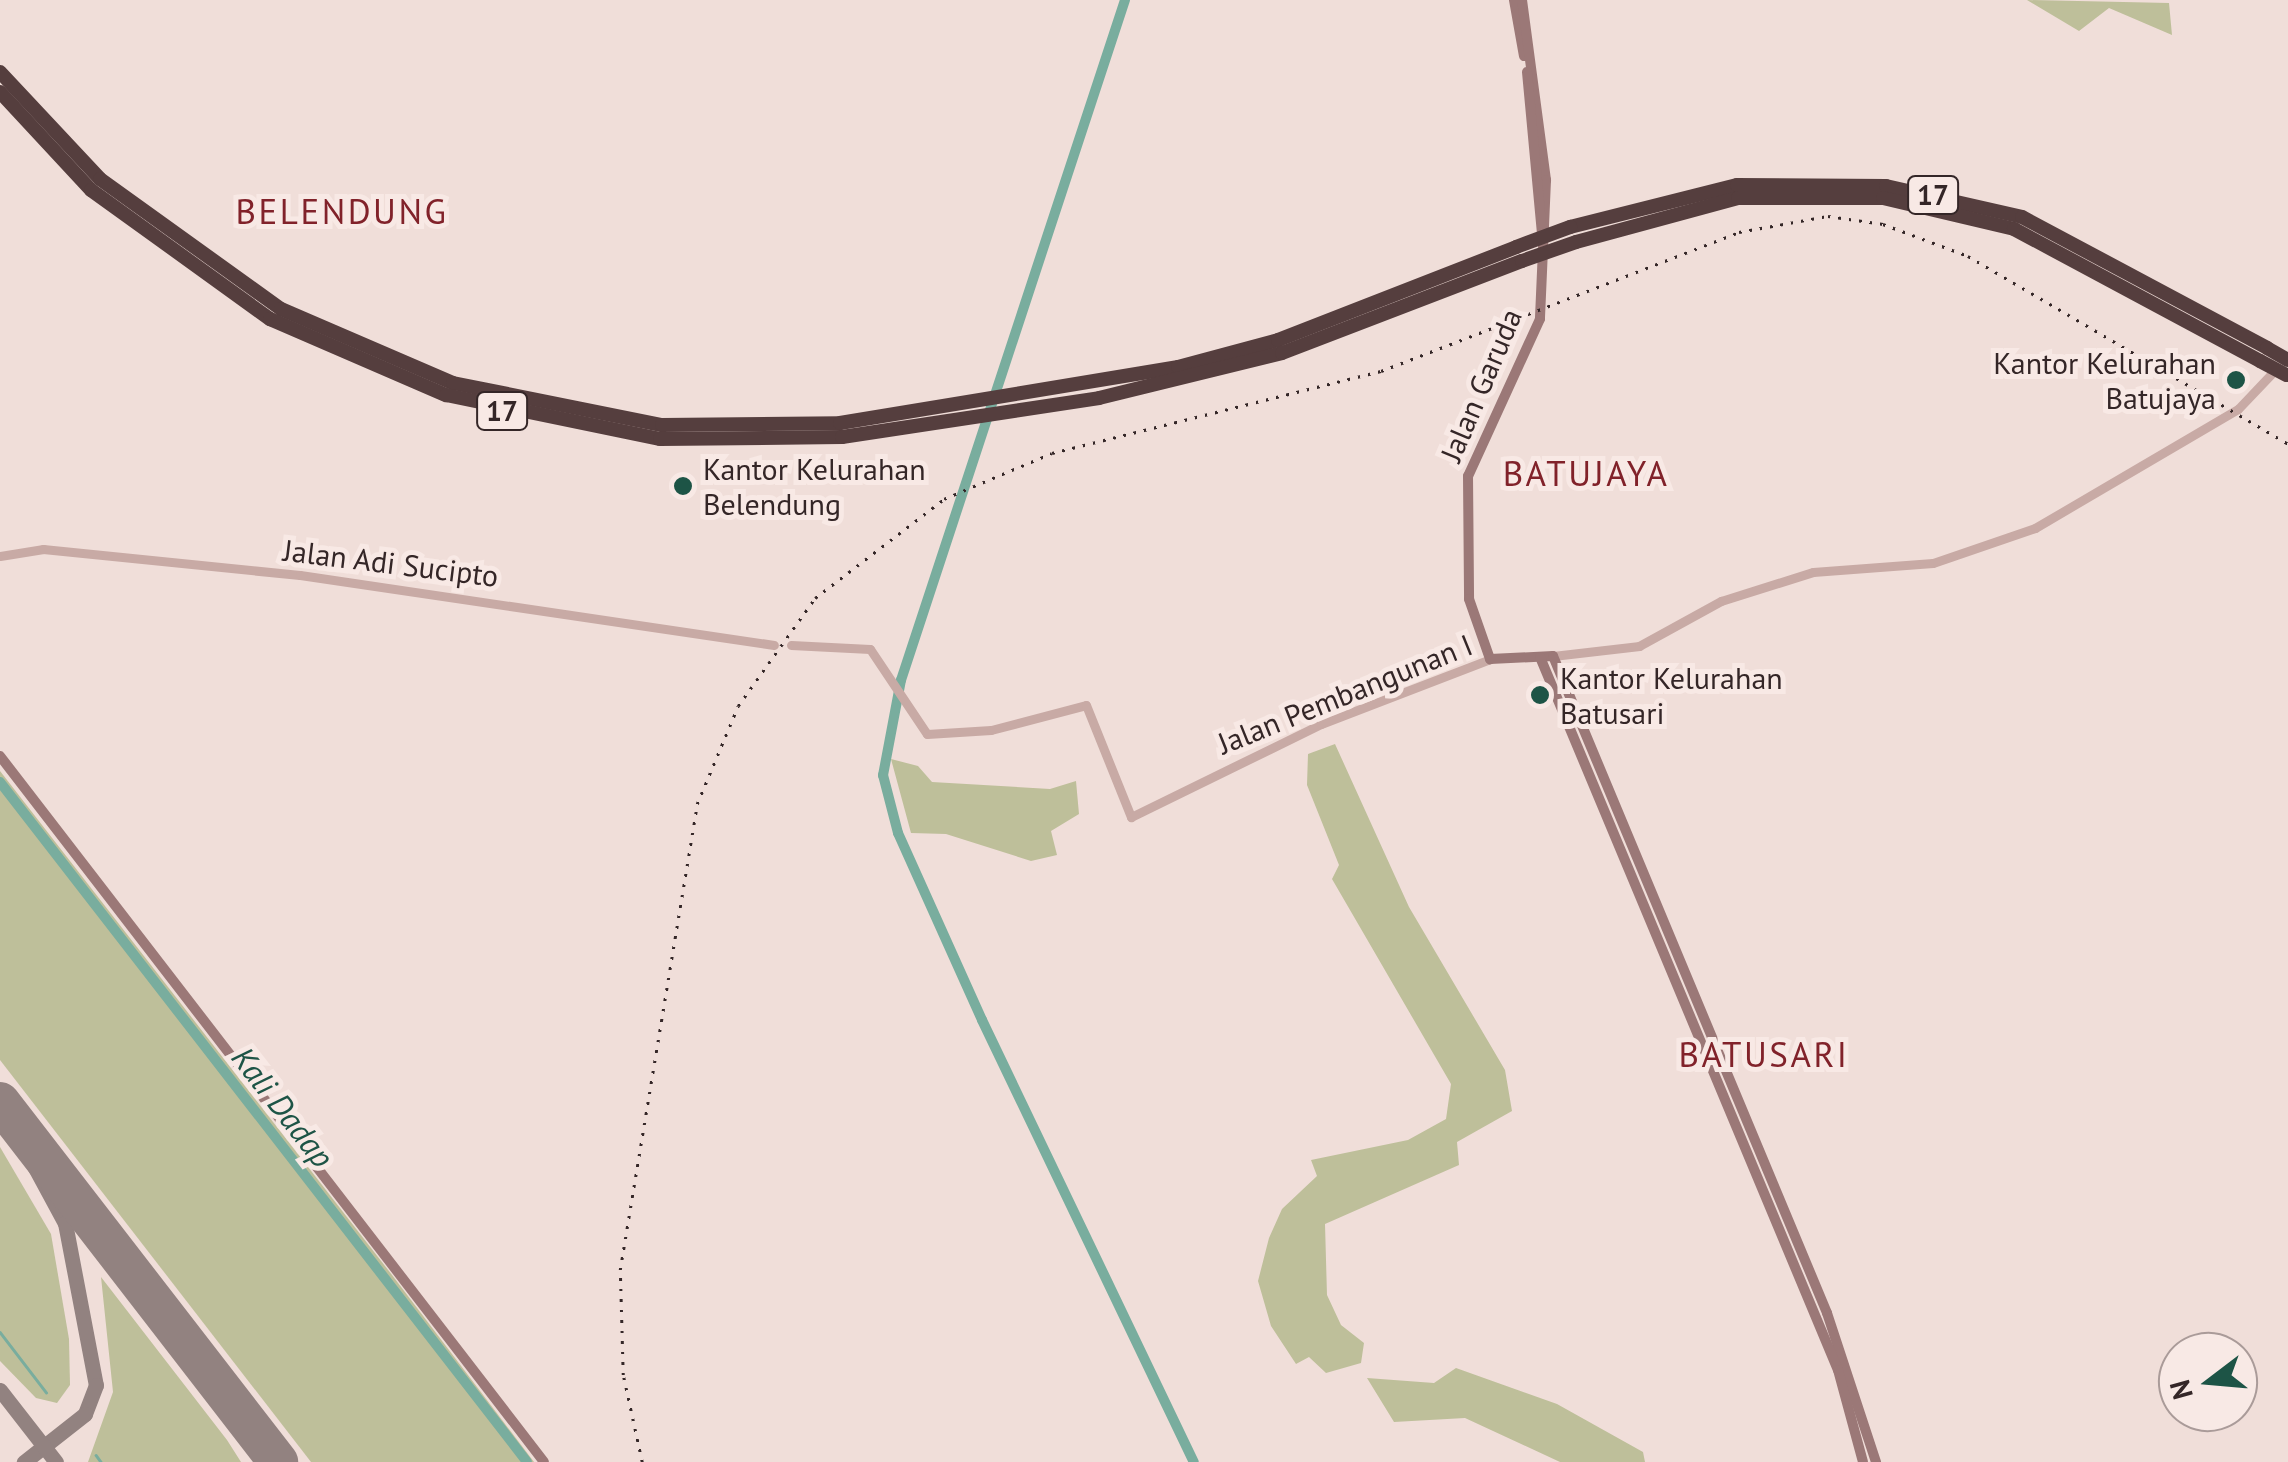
<!DOCTYPE html>
<html>
<head>
<meta charset="utf-8">
<style>
  body { margin:0 }
  #map { position:relative; width:2288px; height:1462px; overflow:hidden; background:#f0ded9; font-family:"PT Sans",sans-serif }
  div>[style] { position:absolute }
  .green>* { inset:0; background:#bebf9a }
  .stream>* { height:2.5px; margin:-1.25px; padding:0 1.25px; transform-origin:1.25px; border-radius:1.25px; background:#79ad9e }
  .river>* { height:10px; margin:-5px; padding:0 5px; transform-origin:5px; border-radius:5px; background:#79ad9e }
  .taxiway>* { height:15px; margin:-7.5px; padding:0 7.5px; transform-origin:7.5px; border-radius:7.5px; background:#928280 }
  .runway>* { height:40px; margin:-20px; padding:0 20px; transform-origin:20px; border-radius:20px; background:#928280 }
  .tertiary>* { height:9px; margin:-4.5px; padding:0 4.5px; transform-origin:4.5px; border-radius:4.5px; background:#c8aaa5 }
  .secondary>* { height:10px; margin:-5px; padding:0 5px; transform-origin:5px; border-radius:5px; background:#9b7877 }
  .motorway>* { height:14px; margin:-7px; padding:0 7px; transform-origin:7px; border-radius:7px; background:#553e3e }
  .rail>* { height:2.5px; margin-top:-1.25px; transform-origin:0; background:repeating-linear-gradient(90deg,#342627 0 2.5px,transparent 0 10.5px) }
  .motorway-bridge>* { height:14px; margin:-7px; padding:0 7px; transform-origin:7px; border-radius:7px; background:#553e3e }
  .dots>* { width:28px; height:28px; translate:-50% -50%; box-sizing:border-box; border:5px solid #f8e9e5; border-radius:50% }
  span { translate:-50% -50%; white-space:nowrap; text-align:center; line-height:1.15; -webkit-text-stroke:10px #f8e9e5; paint-order:stroke }
  .shield-label span { padding:2px 8px; background:#f8e9e5; border:2px solid; border-radius:8px; -webkit-text-stroke-width:0 }
  .shield-label { font-size:28px; color:#342627; font-weight:700 }
  .poi-label { font-size:30px; color:#342627 }
  .right { translate:-100% -50%; text-align:right }
  .left { translate:0 -50%; text-align:left }
  .street-label { font-size:30px; color:#342627 }
  .water-label { font-size:32px; color:#1d5446; font-style:italic }
  .quarter-label { font-size:35px; color:#81222a; letter-spacing:2.5px }
  .north { position:absolute; left:2158px; top:1332px; width:100px; height:100px; box-sizing:border-box; background:#f8e9e5; border:2px solid #aa9b99; border-radius:50%; rotate:254deg; font-size:28px; font-weight:700; line-height:40px; text-align:center; color:#342627 }
  .north::after { content:''; display:block; margin:auto; width:35px; height:45px; background:#1d5446; clip-path:polygon(50% 0,100% 100%,50% 72%,0 100%) }
</style>
</head>
<body>
<div id="map">
  <div class="green">
    <i style="clip-path:polygon(2027px 0,2169px 3px,2172px 35px,2109px 8px,2079px 31px)"></i>
    <i style="clip-path:polygon(1335px 744px,1409px 907px,1505px 1070px,1512px 1111px,1457px 1142px,1459px 1165px,1325px 1224px,1327px 1295px,1341px 1325px,1364px 1343px,1361px 1363px,1326px 1373px,1309px 1357px,1296px 1364px,1271px 1326px,1258px 1281px,1269px 1238px,1282px 1209px,1317px 1176px,1311px 1160px,1408px 1140px,1446px 1119px,1451px 1084px,1332px 879px,1339px 865px,1307px 785px,1308px 754px)"></i>
    <i style="clip-path:polygon(891px 759px,918px 766px,932px 782px,1050px 789px,1076px 781px,1079px 814px,1051px 831px,1057px 855px,1031px 861px,946px 834px,911px 833px)"></i>
    <i style="clip-path:polygon(0 771px,392px 1275px,534px 1462px,311px 1462px,0 1060px)"></i>
    <i style="clip-path:polygon(0 1147px,51px 1234px,69px 1339px,70px 1385px,57px 1403px,36px 1398px,0 1361px)"></i>
    <i style="clip-path:polygon(101px 1277px,227px 1440px,241px 1462px,88px 1462px,113px 1392px)"></i>
    <i style="clip-path:polygon(1456px 1368px,1557px 1404px,1643px 1452px,1645px 1462px,1560px 1462px,1465px 1418px,1394px 1422px,1367px 1378px,1434px 1383px)"></i>
  </div>
  <div class="stream">
    <i style="left:0;top:1332px;width:76px;rotate:52.5deg"></i>
    <i style="left:96px;top:1455px;width:9px;rotate:54deg"></i>
  </div>
  <div class="river">
    <i style="left:1125px;top:0;width:716px;rotate:108.23deg"></i>
    <i style="left:901px;top:680px;width:97px;rotate:100.7deg"></i>
    <i style="left:883px;top:775px;width:60px;rotate:75.5deg"></i>
    <i style="left:898px;top:833px;width:205px;rotate:65.8deg"></i>
    <i style="left:982px;top:1020px;width:490px;rotate:64.4deg"></i>
    <i style="left:0;top:782px;width:860px;rotate:52.22deg"></i>
  </div>
  <div class="taxiway">
    <i style="left:0;top:1103px;width:136px;rotate:61.6deg"></i>
    <i style="left:65px;top:1223px;width:165px;rotate:79.2deg"></i>
    <i style="left:96px;top:1385px;width:31px;rotate:111deg"></i>
    <i style="left:85px;top:1414px;width:78px;rotate:141.8deg"></i>
    <i style="left:0;top:1390px;width:91px;rotate:52.1deg"></i>
    <i style="left:229px;top:1398px;width:74px;rotate:60deg"></i>
  </div>
  <div class="runway">
    <i style="left:0;top:1102px;width:455px;rotate:52.3deg"></i>
  </div>
  <div class="tertiary">
    <i style="left:0;top:556px;width:44px;rotate:-9.2deg"></i>
    <i style="left:43px;top:549px;width:258px;rotate:5.8deg"></i>
    <i style="left:300px;top:575px;width:479px;rotate:8.4deg"></i>
    <i style="left:791px;top:645px;width:79px;rotate:2.9deg"></i>
    <i style="left:870px;top:649px;width:102px;rotate:56.2deg"></i>
    <i style="left:927px;top:734px;width:64px;rotate:-3.6deg"></i>
    <i style="left:991px;top:730px;width:98px;rotate:-14.7deg"></i>
    <i style="left:1086px;top:705px;width:121px;rotate:68.1deg"></i>
    <i style="left:1131px;top:817px;width:212px;rotate:-26.1deg"></i>
    <i style="left:1321px;top:724px;width:181px;rotate:-21deg"></i>
    <i style="left:1553px;top:656px;width:87px;rotate:-6.6deg"></i>
    <i style="left:1639px;top:646px;width:94px;rotate:-28.8deg"></i>
    <i style="left:1721px;top:601px;width:96px;rotate:-17.5deg"></i>
    <i style="left:1813px;top:572px;width:120px;rotate:-4.3deg"></i>
    <i style="left:1933px;top:563px;width:108px;rotate:-18.9deg"></i>
    <i style="left:2035px;top:528px;width:235px;rotate:-30.4deg"></i>
    <i style="left:2238px;top:409px;width:57px;rotate:-46.4deg"></i>
  </div>
  <div class="secondary">
    <i style="left:1514px;top:0;width:57px;rotate:79.9deg"></i>
    <i style="left:1522px;top:0;width:182px;rotate:82.4deg"></i>
    <i style="left:1546px;top:180px;width:139px;rotate:92.5deg"></i>
    <i style="left:1540px;top:319px;width:173px;rotate:114.6deg"></i>
    <i style="left:1468px;top:476px;width:123px;rotate:89.5deg"></i>
    <i style="left:1469px;top:599px;width:64px;rotate:70.7deg"></i>
    <i style="left:1490px;top:659px;width:63px;rotate:-2.7deg"></i>
    <i style="left:1553px;top:656px;width:712px;rotate:67.36deg"></i>
    <i style="left:1827px;top:1313px;width:157px;rotate:71.8deg"></i>
    <i style="left:1527px;top:72px;width:173px;rotate:84.7deg"></i>
    <i style="left:1540px;top:657px;width:773px;rotate:67.32deg"></i>
    <i style="left:1838px;top:1370px;width:95px;rotate:74.8deg"></i>
    <i style="left:0;top:756px;width:891px;rotate:52.38deg"></i>
  </div>
  <div class="motorway">
    <i style="left:0;top:72px;width:146px;rotate:46.9deg"></i>
    <i style="left:100px;top:179px;width:223px;rotate:35.7deg"></i>
    <i style="left:281px;top:309px;width:187px;rotate:23.3deg"></i>
    <i style="left:453px;top:383px;width:213px;rotate:11.4deg"></i>
    <i style="left:662px;top:425px;width:178px;rotate:-0.6deg"></i>
    <i style="left:840px;top:423px;width:343px;rotate:-9.4deg"></i>
    <i style="left:1178px;top:367px;width:104px;rotate:-15.1deg"></i>
    <i style="left:1278px;top:340px;width:256px;rotate:-21.3deg"></i>
    <i style="left:0;top:92px;width:134px;rotate:47.1deg"></i>
    <i style="left:91px;top:190px;width:221px;rotate:35.8deg"></i>
    <i style="left:270px;top:319px;width:192px;rotate:23.4deg"></i>
    <i style="left:446px;top:395px;width:218px;rotate:11.6deg"></i>
    <i style="left:660px;top:439px;width:182px;rotate:-0.6deg"></i>
    <i style="left:842px;top:437px;width:260px;rotate:-8.6deg"></i>
    <i style="left:1099px;top:398px;width:188px;rotate:-13.8deg"></i>
    <i style="left:1282px;top:353px;width:257px;rotate:-21deg"></i>
    <i style="left:1570px;top:227px;width:172px;rotate:-14.1deg"></i>
    <i style="left:1737px;top:185px;width:149px;rotate:0.4deg"></i>
    <i style="left:1886px;top:186px;width:139px;rotate:12.8deg"></i>
    <i style="left:2022px;top:217px;width:278px;rotate:28.1deg"></i>
    <i style="left:1576px;top:242px;width:168px;rotate:-15.2deg"></i>
    <i style="left:1738px;top:198px;width:145px"></i>
    <i style="left:1883px;top:198px;width:135px;rotate:13.3deg"></i>
    <i style="left:2014px;top:229px;width:279px;rotate:28.2deg"></i>
  </div>
  <div class="rail">
    <i style="left:642px;top:1462px;width:89px;rotate:-102.3deg"></i>
    <i style="left:623px;top:1375px;width:105px;rotate:-91.6deg"></i>
    <i style="left:620px;top:1270px;width:472px;rotate:-80.6deg"></i>
    <i style="left:697px;top:804px;width:106px;rotate:-67.3deg"></i>
    <i style="left:738px;top:706px;width:133px;rotate:-54.5deg"></i>
    <i style="left:815px;top:598px;width:163px;rotate:-37.5deg"></i>
    <i style="left:944px;top:499px;width:117px;rotate:-23.1deg"></i>
    <i style="left:1052px;top:453px;width:339px;rotate:-14deg"></i>
    <i style="left:1381px;top:371px;width:384px;rotate:-21.2deg"></i>
    <i style="left:1739px;top:232px;width:90px;rotate:-10.2deg"></i>
    <i style="left:1828px;top:216px;width:56px;rotate:8.3deg"></i>
    <i style="left:1883px;top:224px;width:91px;rotate:20.6deg"></i>
    <i style="left:1968px;top:256px;width:371px;rotate:30.4deg"></i>
  </div>
  <div class="motorway-bridge">
    <i style="left:1516px;top:247px;width:58px;rotate:-20.3deg"></i>
    <i style="left:1522px;top:261px;width:57px;rotate:-19.4deg"></i>
    <i style="left:2267px;top:348px;width:24px;rotate:30deg"></i>
    <i style="left:2260px;top:361px;width:30px;rotate:28deg"></i>
  </div>
  <div class="dots">
    <i style="left:2236px;top:380px;background:#1d5446"></i>
    <i style="left:683px;top:486px;background:#1d5446"></i>
    <i style="left:1540px;top:695px;background:#1d5446"></i>
  </div>
  <div class="shield-label">
    <span style="left:1933px;top:195px">17</span>
    <span style="left:502px;top:411px">17</span>
  </div>
  <div class="poi-label">
    <span class="right" style="left:2216px;top:380px">Kantor Kelurahan<br>Batujaya</span>
    <span class="left" style="left:703px;top:486px">Kantor Kelurahan<br>Belendung</span>
    <span class="left" style="left:1560px;top:695px">Kantor Kelurahan<br>Batusari</span>
  </div>
  <div class="street-label">
    <span style="left:1481px;top:385px;rotate:-67deg">Jalan Garuda</span>
    <span style="left:391px;top:563px;rotate:7deg">Jalan Adi Sucipto</span>
    <span style="left:1345px;top:694px;rotate:-22deg">Jalan Pembangunan I</span>
  </div>
  <div class="water-label">
    <span style="left:283px;top:1107px;rotate:52deg">Kali Dadap</span>
  </div>
  <div class="quarter-label">
    <span style="left:342px;top:211px">BELENDUNG</span>
    <span style="left:1586px;top:473px">BATUJAYA</span>
    <span style="left:1764px;top:1054px">BATUSARI</span>
  </div>
  <div class="north">N</div>
</div>
</body>
</html>
